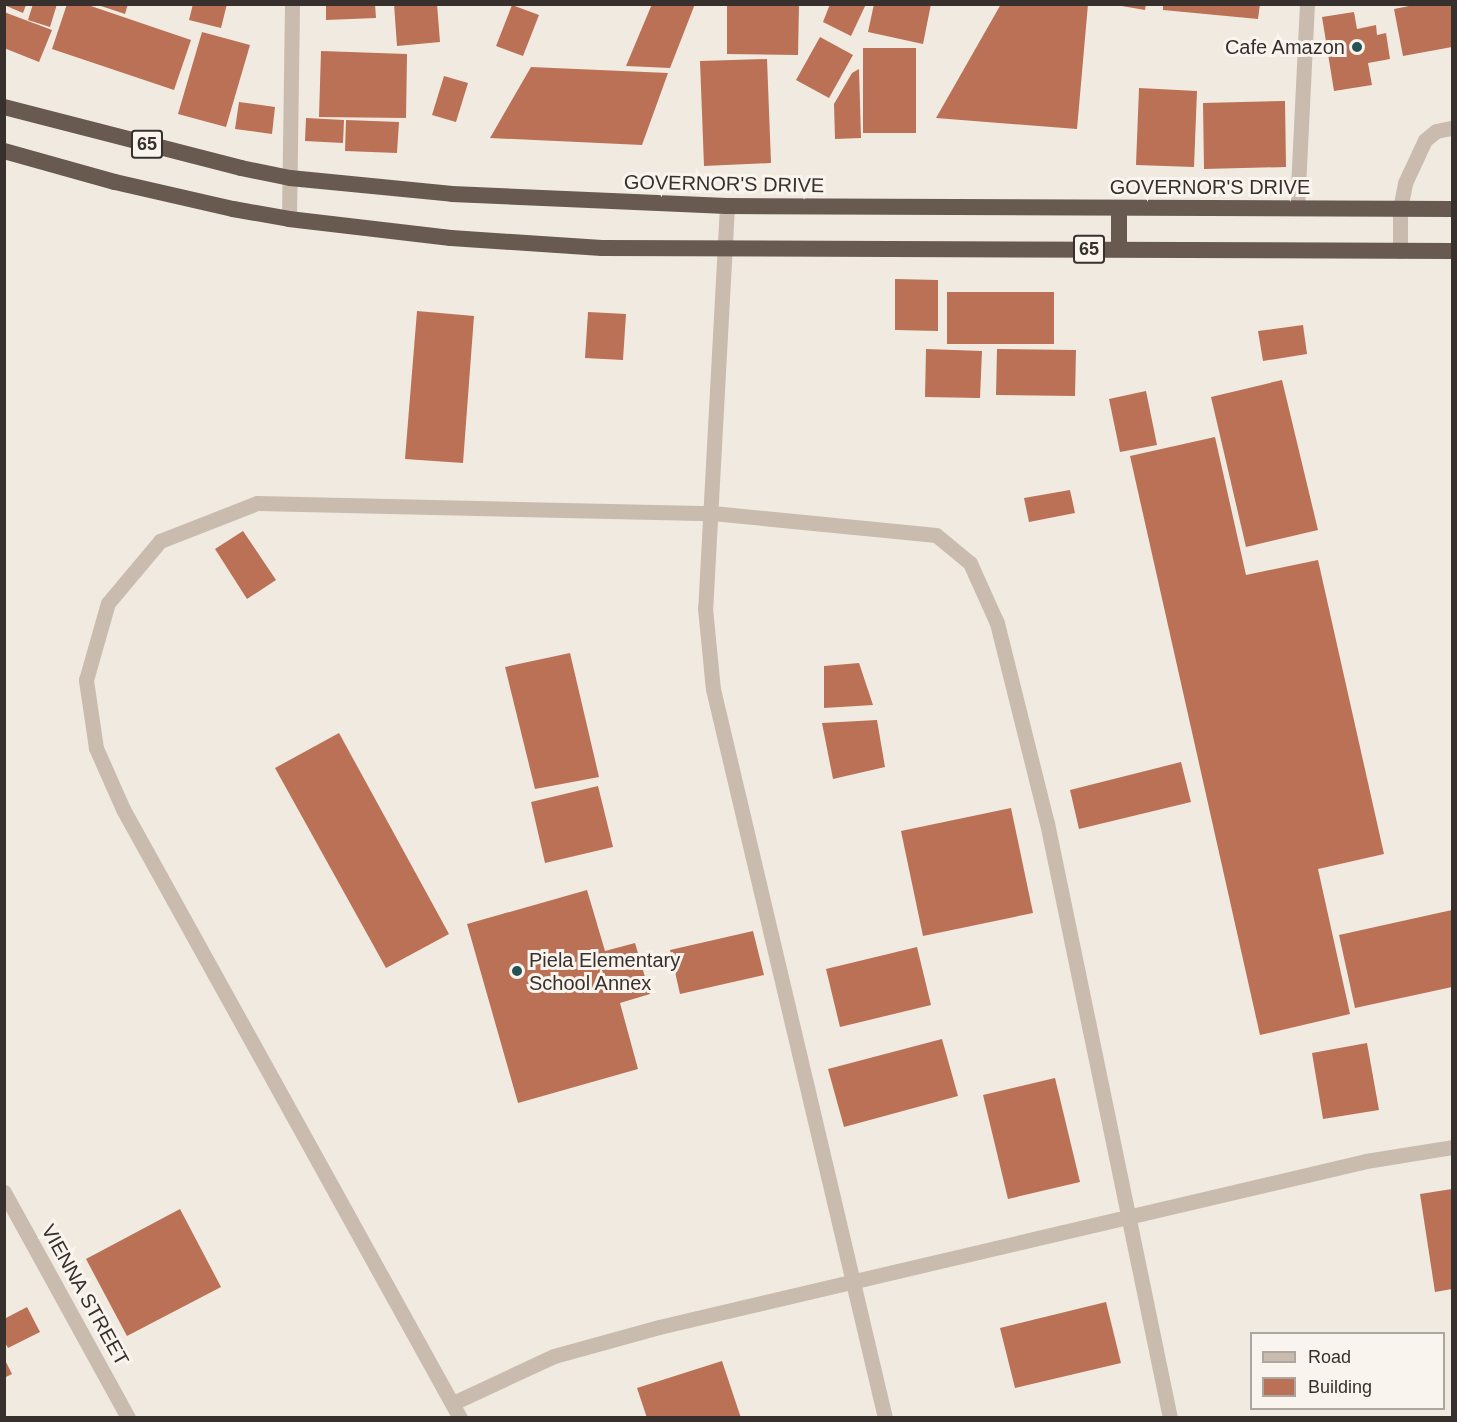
<!DOCTYPE html>
<html>
<head>
<meta charset="utf-8">
<style>
  body { margin:0 }
  #map { position:relative; width:1457px; height:1422px; overflow:hidden; background:#f1eae1; font-family:Arial,sans-serif }
  div>[style] { position:absolute }
  .building>* { inset:0; background:#bb7156 }
  .service>* { height:15px; margin:-7.5px; padding:0 7.5px; transform-origin:7.5px; border-radius:7.5px; background:#c9bbae }
  .minor>* { height:15px; margin:-7.5px; padding:0 7.5px; transform-origin:7.5px; border-radius:7.5px; background:#c9bbae }
  .trunk>* { height:16px; margin:-8px; padding:0 8px; transform-origin:8px; border-radius:8px; background:#685951 }
  .dots>* { width:16px; height:16px; translate:-50% -50%; box-sizing:border-box; border:3px solid #f9f4ee; border-radius:50% }
  span { translate:-50% -50%; white-space:nowrap; text-align:center; line-height:1.15; -webkit-text-stroke:6px #f9f4ee; paint-order:stroke }
  .shield-label span { padding:2px 4px; background:#f9f4ee; border:2px solid; border-radius:4px; -webkit-text-stroke-width:0 }
  .shield-label { font-size:18px; color:#38302c; font-weight:700 }
  .poi-label { font-size:20px; color:#38302c }
  .right { translate:-100% -50%; text-align:right }
  .left { translate:0 -50%; text-align:left }
  .street-label { font-size:20px; color:#38302c }
  .frame { position:absolute; inset:0; border:6px solid #38302c; pointer-events:none }
  .legend { position:absolute; left:1250px; top:1332px; width:195px; height:78px; box-sizing:border-box; background:#f9f4ee; border:2px solid #aca6a0; margin:0; padding:8px 10px; list-style:none; font-size:18px; color:#38302c }
  .legend li { display:flex; align-items:center; gap:12px; height:30px }
  .legend b { width:30px; border:2px solid #aca6a0 }
</style>
</head>
<body>
<div id="map">
  <div class="building">
    <i style="clip-path:polygon(33px 4px,57px 4px,50px 27px,28px 20px)"></i>
    <i style="clip-path:polygon(67px 4px,85px 4px,191px 40px,174px 90px,52px 49px)"></i>
    <i style="clip-path:polygon(95px 4px,128px 4px,125px 14px)"></i>
    <i style="clip-path:polygon(193px 4px,227px 4px,221px 28px,189px 20px)"></i>
    <i style="clip-path:polygon(326px 4px,375px 4px,376px 18px,326px 20px)"></i>
    <i style="clip-path:polygon(394px 4px,437px 4px,440px 42px,397px 46px)"></i>
    <i style="clip-path:polygon(652px 4px,695px 4px,670px 68px,626px 66px)"></i>
    <i style="clip-path:polygon(727px 4px,799px 4px,798px 55px,727px 54px)"></i>
    <i style="clip-path:polygon(830px 4px,866px 4px,851px 36px,823px 22px)"></i>
    <i style="clip-path:polygon(874px 4px,931px 4px,923px 44px,868px 32px)"></i>
    <i style="clip-path:polygon(1001px 4px,1088px 4px,1077px 129px,936px 118px)"></i>
    <i style="clip-path:polygon(1110px 4px,1146px 4px,1145px 10px)"></i>
    <i style="clip-path:polygon(1163px 4px,1260px 4px,1258px 19px,1163px 10px)"></i>
    <i style="clip-path:polygon(1419px 4px,1452px 4px,1452px 47px,1403px 56px,1394px 9px)"></i>
    <i style="clip-path:polygon(4px 5px,26px 5px,23px 13px)"></i>
    <i style="clip-path:polygon(512px 5px,539px 15px,523px 56px,496px 46px)"></i>
    <i style="clip-path:polygon(4px 12px,52px 30px,39px 62px,4px 48px)"></i>
    <i style="clip-path:polygon(1354px 12px,1357px 29px,1376px 25px,1377px 35px,1386px 33px,1390px 59px,1368px 63px,1372px 85px,1334px 91px,1322px 17px)"></i>
    <i style="clip-path:polygon(202px 32px,250px 45px,226px 127px,178px 114px)"></i>
    <i style="clip-path:polygon(820px 37px,853px 55px,829px 98px,796px 80px)"></i>
    <i style="clip-path:polygon(863px 48px,916px 48px,916px 133px,863px 133px)"></i>
    <i style="clip-path:polygon(321px 51px,407px 54px,406px 118px,319px 117px)"></i>
    <i style="clip-path:polygon(767px 59px,771px 163px,704px 166px,700px 61px)"></i>
    <i style="clip-path:polygon(531px 67px,668px 73px,642px 145px,490px 138px)"></i>
    <i style="clip-path:polygon(859px 69px,861px 138px,835px 139px,834px 104px,852px 73px)"></i>
    <i style="clip-path:polygon(444px 76px,468px 83px,456px 122px,432px 115px)"></i>
    <i style="clip-path:polygon(1139px 88px,1197px 91px,1194px 167px,1136px 165px)"></i>
    <i style="clip-path:polygon(1285px 101px,1286px 167px,1204px 169px,1203px 103px)"></i>
    <i style="clip-path:polygon(239px 102px,275px 107px,272px 134px,235px 129px)"></i>
    <i style="clip-path:polygon(306px 118px,344px 120px,343px 143px,305px 141px)"></i>
    <i style="clip-path:polygon(346px 120px,399px 122px,397px 153px,345px 151px)"></i>
    <i style="clip-path:polygon(895px 279px,938px 280px,938px 331px,895px 330px)"></i>
    <i style="clip-path:polygon(947px 292px,1054px 292px,1054px 344px,947px 344px)"></i>
    <i style="clip-path:polygon(417px 311px,474px 316px,463px 463px,405px 459px)"></i>
    <i style="clip-path:polygon(588px 312px,626px 314px,623px 360px,585px 358px)"></i>
    <i style="clip-path:polygon(1303px 325px,1307px 354px,1263px 361px,1258px 331px)"></i>
    <i style="clip-path:polygon(926px 349px,982px 351px,980px 398px,925px 397px)"></i>
    <i style="clip-path:polygon(997px 349px,1076px 350px,1075px 396px,996px 395px)"></i>
    <i style="clip-path:polygon(1282px 380px,1318px 530px,1246px 547px,1211px 397px)"></i>
    <i style="clip-path:polygon(1146px 391px,1157px 445px,1120px 452px,1109px 399px)"></i>
    <i style="clip-path:polygon(1215px 437px,1246px 575px,1318px 560px,1384px 854px,1318px 869px,1350px 1014px,1260px 1035px,1130px 456px)"></i>
    <i style="clip-path:polygon(1070px 490px,1075px 513px,1029px 522px,1024px 498px)"></i>
    <i style="clip-path:polygon(243px 531px,276px 580px,247px 599px,215px 549px)"></i>
    <i style="clip-path:polygon(570px 653px,599px 777px,535px 789px,505px 667px)"></i>
    <i style="clip-path:polygon(859px 663px,873px 705px,824px 708px,824px 666px)"></i>
    <i style="clip-path:polygon(877px 720px,885px 767px,833px 779px,822px 723px)"></i>
    <i style="clip-path:polygon(339px 733px,449px 934px,386px 968px,275px 768px)"></i>
    <i style="clip-path:polygon(1181px 762px,1191px 802px,1079px 829px,1070px 790px)"></i>
    <i style="clip-path:polygon(598px 786px,613px 847px,545px 863px,531px 802px)"></i>
    <i style="clip-path:polygon(1011px 808px,1033px 913px,923px 936px,901px 831px)"></i>
    <i style="clip-path:polygon(587px 890px,605px 951px,635px 943px,650px 994px,620px 1003px,638px 1069px,518px 1103px,467px 924px)"></i>
    <i style="clip-path:polygon(1452px 910px,1452px 987px,1355px 1008px,1339px 935px)"></i>
    <i style="clip-path:polygon(753px 931px,764px 975px,680px 994px,670px 950px)"></i>
    <i style="clip-path:polygon(917px 947px,931px 1005px,840px 1027px,826px 969px)"></i>
    <i style="clip-path:polygon(942px 1039px,958px 1096px,844px 1127px,828px 1069px)"></i>
    <i style="clip-path:polygon(1367px 1043px,1379px 1110px,1323px 1119px,1312px 1053px)"></i>
    <i style="clip-path:polygon(1055px 1078px,1080px 1182px,1008px 1199px,983px 1095px)"></i>
    <i style="clip-path:polygon(1452px 1189px,1452px 1289px,1435px 1292px,1420px 1194px)"></i>
    <i style="clip-path:polygon(180px 1209px,221px 1287px,127px 1336px,86px 1259px)"></i>
    <i style="clip-path:polygon(1106px 1302px,1121px 1363px,1015px 1388px,1000px 1328px)"></i>
    <i style="clip-path:polygon(27px 1307px,40px 1332px,8px 1348px,4px 1341px,4px 1319px)"></i>
    <i style="clip-path:polygon(4px 1358px,12px 1374px,4px 1378px)"></i>
    <i style="clip-path:polygon(722px 1361px,741px 1418px,647px 1418px,637px 1388px)"></i>
  </div>
  <div class="service">
    <i style="left:1400px;top:251px;width:42px;rotate:-90deg"></i>
    <i style="left:1400px;top:209px;width:26px;rotate:-79deg"></i>
    <i style="left:1405px;top:183px;width:47px;rotate:-65.1deg"></i>
    <i style="left:1425px;top:140px;width:14px;rotate:-39deg"></i>
    <i style="left:1436px;top:131px;width:16px;rotate:-11deg"></i>
  </div>
  <div class="minor">
    <i style="left:727px;top:206px;width:403px;rotate:93.1deg"></i>
    <i style="left:705px;top:608px;width:81px;rotate:84.4deg"></i>
    <i style="left:713px;top:689px;width:749px;rotate:76.72deg"></i>
    <i style="left:1297px;top:208px;width:204px;rotate:-87.2deg"></i>
    <i style="left:289px;top:219px;width:215px;rotate:-89.2deg"></i>
    <i style="left:4px;top:1192px;width:258px;rotate:61.2deg"></i>
    <i style="left:453px;top:1403px;width:111px;rotate:-25deg"></i>
    <i style="left:554px;top:1356px;width:109px;rotate:-15.4deg"></i>
    <i style="left:659px;top:1327px;width:726px;rotate:-13.21deg"></i>
    <i style="left:1366px;top:1161px;width:87px;rotate:-9.2deg"></i>
    <i style="left:460px;top:1418px;width:696px;rotate:-118.96deg"></i>
    <i style="left:123px;top:809px;width:67px;rotate:-113.9deg"></i>
    <i style="left:96px;top:748px;width:69px;rotate:-98.4deg"></i>
    <i style="left:86px;top:680px;width:80px;rotate:-74.1deg"></i>
    <i style="left:108px;top:603px;width:81px;rotate:-50deg"></i>
    <i style="left:160px;top:541px;width:104px;rotate:-21.4deg"></i>
    <i style="left:257px;top:503px;width:455px;rotate:1.3deg"></i>
    <i style="left:712px;top:513px;width:225px;rotate:5.6deg"></i>
    <i style="left:936px;top:535px;width:44px;rotate:39.5deg"></i>
    <i style="left:970px;top:563px;width:66px;rotate:65.8deg"></i>
    <i style="left:997px;top:623px;width:206px;rotate:76deg"></i>
    <i style="left:1047px;top:823px;width:608px;rotate:78.32deg"></i>
  </div>
  <div class="trunk">
    <i style="left:4px;top:107px;width:245px;rotate:14.4deg"></i>
    <i style="left:241px;top:168px;width:50px;rotate:11.5deg"></i>
    <i style="left:290px;top:178px;width:163px;rotate:5.6deg"></i>
    <i style="left:452px;top:194px;width:275px;rotate:2.5deg"></i>
    <i style="left:727px;top:206px;width:725px;rotate:0.24deg"></i>
    <i style="left:4px;top:151px;width:115px;rotate:15.6deg"></i>
    <i style="left:115px;top:182px;width:121px;rotate:12.9deg"></i>
    <i style="left:233px;top:209px;width:57px;rotate:10.1deg"></i>
    <i style="left:289px;top:219px;width:163px;rotate:6.7deg"></i>
    <i style="left:451px;top:238px;width:151px;rotate:3.8deg"></i>
    <i style="left:602px;top:248px;width:850px;rotate:0.2deg"></i>
    <i style="left:1119px;top:208px;width:41px;rotate:90deg"></i>
  </div>
  <div class="dots">
    <i style="left:1357px;top:47px;background:#255256"></i>
    <i style="left:517px;top:971px;background:#255256"></i>
  </div>
  <div class="shield-label">
    <span style="left:147px;top:144px">65</span>
    <span style="left:1089px;top:249px">65</span>
  </div>
  <div class="poi-label">
    <span class="right" style="left:1345px;top:47px">Cafe Amazon</span>
    <span class="left" style="left:529px;top:972px">Piela Elementary<br>School Annex</span>
  </div>
  <div class="street-label">
    <span style="left:724px;top:184px;rotate:1deg">GOVERNOR'S DRIVE</span>
    <span style="left:1210px;top:187px">GOVERNOR'S DRIVE</span>
    <span style="left:85px;top:1295px;rotate:61deg">VIENNA STREET</span>
  </div>
  <div class="frame"></div>
  <ul class="legend">
  <li><b style="height:8px;background:#c9bbae"></b>Road</li>
  <li><b style="height:16px;background:#bb7156"></b>Building</li>
  </ul>
</div>
</body>
</html>
